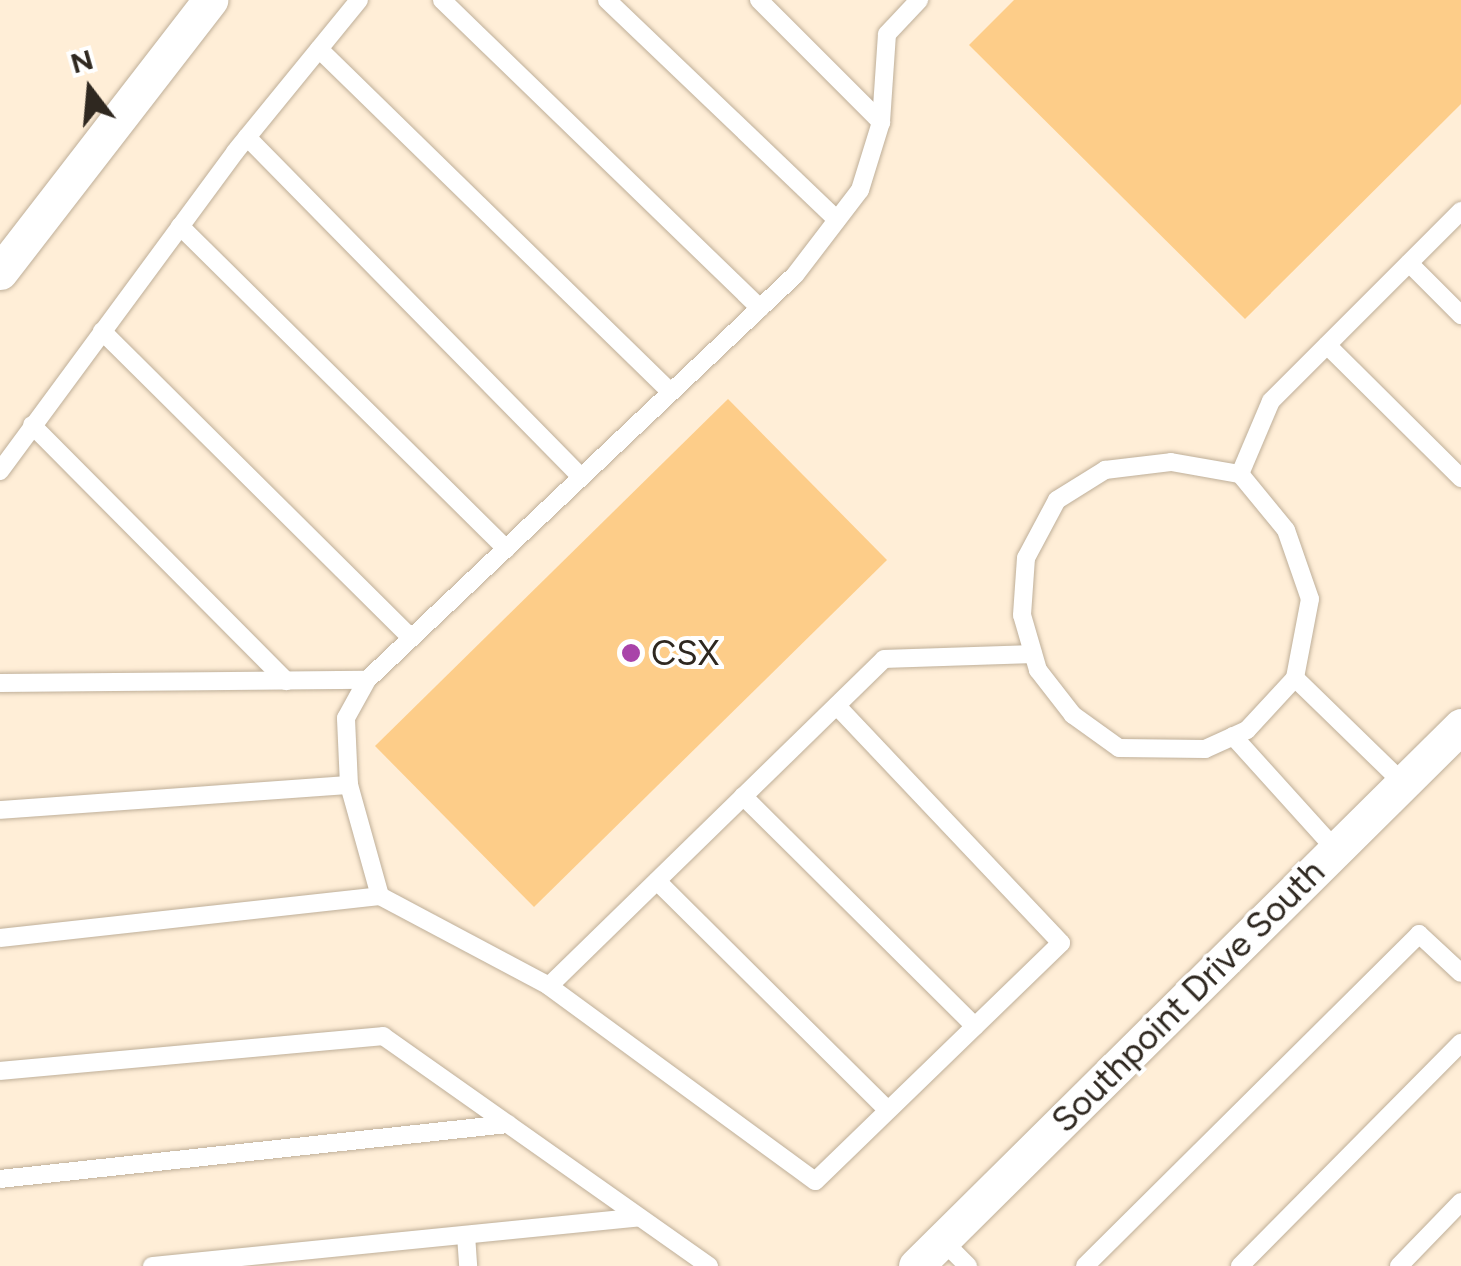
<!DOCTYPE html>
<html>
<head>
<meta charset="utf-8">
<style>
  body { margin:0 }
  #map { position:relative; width:1461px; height:1266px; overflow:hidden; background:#ffeed7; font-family:Figtree,sans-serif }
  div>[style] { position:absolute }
  .building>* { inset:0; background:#fdcd89 }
  .roads { filter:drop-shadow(0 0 2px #bfaf99) drop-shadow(0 0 2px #bfaf99) }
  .lane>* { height:18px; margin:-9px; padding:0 9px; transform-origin:9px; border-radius:9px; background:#fff }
  .street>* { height:35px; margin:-17.5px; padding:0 17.5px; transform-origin:17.5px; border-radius:17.5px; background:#fff }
  .dots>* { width:28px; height:28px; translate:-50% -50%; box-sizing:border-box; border:5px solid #fff; border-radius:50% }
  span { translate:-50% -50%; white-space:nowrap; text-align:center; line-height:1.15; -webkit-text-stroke:8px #fff; paint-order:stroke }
  .poi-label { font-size:35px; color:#2f2820 }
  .left { translate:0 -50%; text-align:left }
  .street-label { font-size:35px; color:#2f2820 }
  .north { position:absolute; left:40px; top:40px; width:100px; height:100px; -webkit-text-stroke:8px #fff; paint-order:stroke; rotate:344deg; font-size:28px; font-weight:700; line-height:40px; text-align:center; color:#2f2820 }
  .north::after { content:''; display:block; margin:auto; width:35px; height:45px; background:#2f2820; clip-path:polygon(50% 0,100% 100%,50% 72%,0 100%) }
</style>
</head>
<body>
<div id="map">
  <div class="building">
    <i style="clip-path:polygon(1014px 0,1461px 0,1461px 104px,1245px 319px,969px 45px)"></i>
    <i style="clip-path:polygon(728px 399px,887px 560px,534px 907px,375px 746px)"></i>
  </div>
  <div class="roads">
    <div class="lane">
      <i style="left:442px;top:0;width:443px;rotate:44.1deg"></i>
      <i style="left:607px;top:0;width:318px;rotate:43.7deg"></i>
      <i style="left:759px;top:0;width:173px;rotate:45deg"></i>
      <i style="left:319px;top:49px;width:491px;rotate:44.3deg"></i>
      <i style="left:247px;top:137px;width:477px;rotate:45.5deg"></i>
      <i style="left:180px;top:226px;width:459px;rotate:44.7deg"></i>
      <i style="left:1409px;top:263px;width:74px;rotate:45deg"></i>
      <i style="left:102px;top:331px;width:436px;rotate:44.8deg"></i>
      <i style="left:1327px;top:345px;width:189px;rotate:44.8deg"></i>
      <i style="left:32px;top:425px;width:361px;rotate:45.2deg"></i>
      <i style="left:0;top:471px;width:396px;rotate:-53.6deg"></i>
      <i style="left:235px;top:152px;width:196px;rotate:-50.8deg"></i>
      <i style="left:1240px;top:474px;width:79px;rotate:-67deg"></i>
      <i style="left:1271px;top:401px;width:269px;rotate:-45deg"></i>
      <i style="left:1295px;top:678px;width:71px;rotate:132.7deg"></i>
      <i style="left:1247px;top:730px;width:46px;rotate:155.7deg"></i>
      <i style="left:1205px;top:749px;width:86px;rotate:-179.3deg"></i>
      <i style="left:1119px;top:748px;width:57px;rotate:-144.3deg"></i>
      <i style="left:1073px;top:715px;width:57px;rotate:-127.9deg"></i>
      <i style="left:1038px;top:670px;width:57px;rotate:-106.2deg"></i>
      <i style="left:1022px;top:615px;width:57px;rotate:-86deg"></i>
      <i style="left:1026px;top:558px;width:66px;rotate:-61.9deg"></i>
      <i style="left:1057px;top:500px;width:57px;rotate:-32deg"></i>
      <i style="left:1105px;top:470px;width:66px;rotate:-6.9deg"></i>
      <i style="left:1171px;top:462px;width:70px;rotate:9.9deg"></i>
      <i style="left:1240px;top:474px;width:72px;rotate:50.6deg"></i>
      <i style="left:1286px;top:530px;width:73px;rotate:70.8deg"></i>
      <i style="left:1310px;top:599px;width:80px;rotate:100.8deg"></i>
      <i style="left:1295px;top:678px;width:151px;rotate:44.2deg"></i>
      <i style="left:0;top:683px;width:367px;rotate:-0.5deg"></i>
      <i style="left:837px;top:706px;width:326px;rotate:46.6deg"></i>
      <i style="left:1061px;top:943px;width:342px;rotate:135.9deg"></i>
      <i style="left:815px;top:1181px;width:330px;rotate:-143.8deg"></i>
      <i style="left:549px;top:986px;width:468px;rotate:-44.3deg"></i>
      <i style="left:884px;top:659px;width:149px;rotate:-1.9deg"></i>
      <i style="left:1233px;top:736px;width:154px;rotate:47.9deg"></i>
      <i style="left:743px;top:796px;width:327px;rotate:44.8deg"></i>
      <i style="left:0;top:810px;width:350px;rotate:-4.1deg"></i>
      <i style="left:657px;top:881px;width:325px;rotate:44.8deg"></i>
      <i style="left:380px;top:896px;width:115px;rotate:-105.6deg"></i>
      <i style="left:349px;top:785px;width:67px;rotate:-92.6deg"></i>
      <i style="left:346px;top:718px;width:43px;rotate:-61.1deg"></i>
      <i style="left:367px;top:680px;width:589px;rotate:-43.42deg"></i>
      <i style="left:795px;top:275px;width:107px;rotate:-52.6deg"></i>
      <i style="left:860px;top:190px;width:71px;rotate:-72.8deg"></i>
      <i style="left:881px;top:122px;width:88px;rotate:-86.1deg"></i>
      <i style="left:887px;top:34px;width:47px;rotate:-46.7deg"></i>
      <i style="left:0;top:938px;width:382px;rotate:-6.3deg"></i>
      <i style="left:380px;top:896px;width:191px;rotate:28deg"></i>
      <i style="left:0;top:1071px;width:385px;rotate:-5.2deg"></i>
      <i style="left:383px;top:1036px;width:399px;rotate:35.2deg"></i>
      <i style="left:0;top:1179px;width:511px;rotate:-6.18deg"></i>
      <i style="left:466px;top:1235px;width:31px;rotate:86deg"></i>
      <i style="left:942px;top:1240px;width:37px;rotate:45deg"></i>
      <i style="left:152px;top:1266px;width:489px;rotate:-5.7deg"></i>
      <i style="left:1085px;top:1266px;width:471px;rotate:-44.8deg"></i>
      <i style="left:1419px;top:934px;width:57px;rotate:42.9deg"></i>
      <i style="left:1240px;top:1266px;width:314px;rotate:-45.3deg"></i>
      <i style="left:1399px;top:1266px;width:89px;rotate:-45.9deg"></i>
    </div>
    <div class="street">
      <i style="left:0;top:272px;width:344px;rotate:-52.3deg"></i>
      <i style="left:916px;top:1266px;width:767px;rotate:-44.74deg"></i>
    </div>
  </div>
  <div class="dots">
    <i style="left:631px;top:653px;background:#a944a9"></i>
  </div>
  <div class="poi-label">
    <span class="left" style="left:651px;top:653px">CSX</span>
  </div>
  <div class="street-label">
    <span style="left:1188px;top:996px;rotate:-45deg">Southpoint Drive South</span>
  </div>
  <div class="north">N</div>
</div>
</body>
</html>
